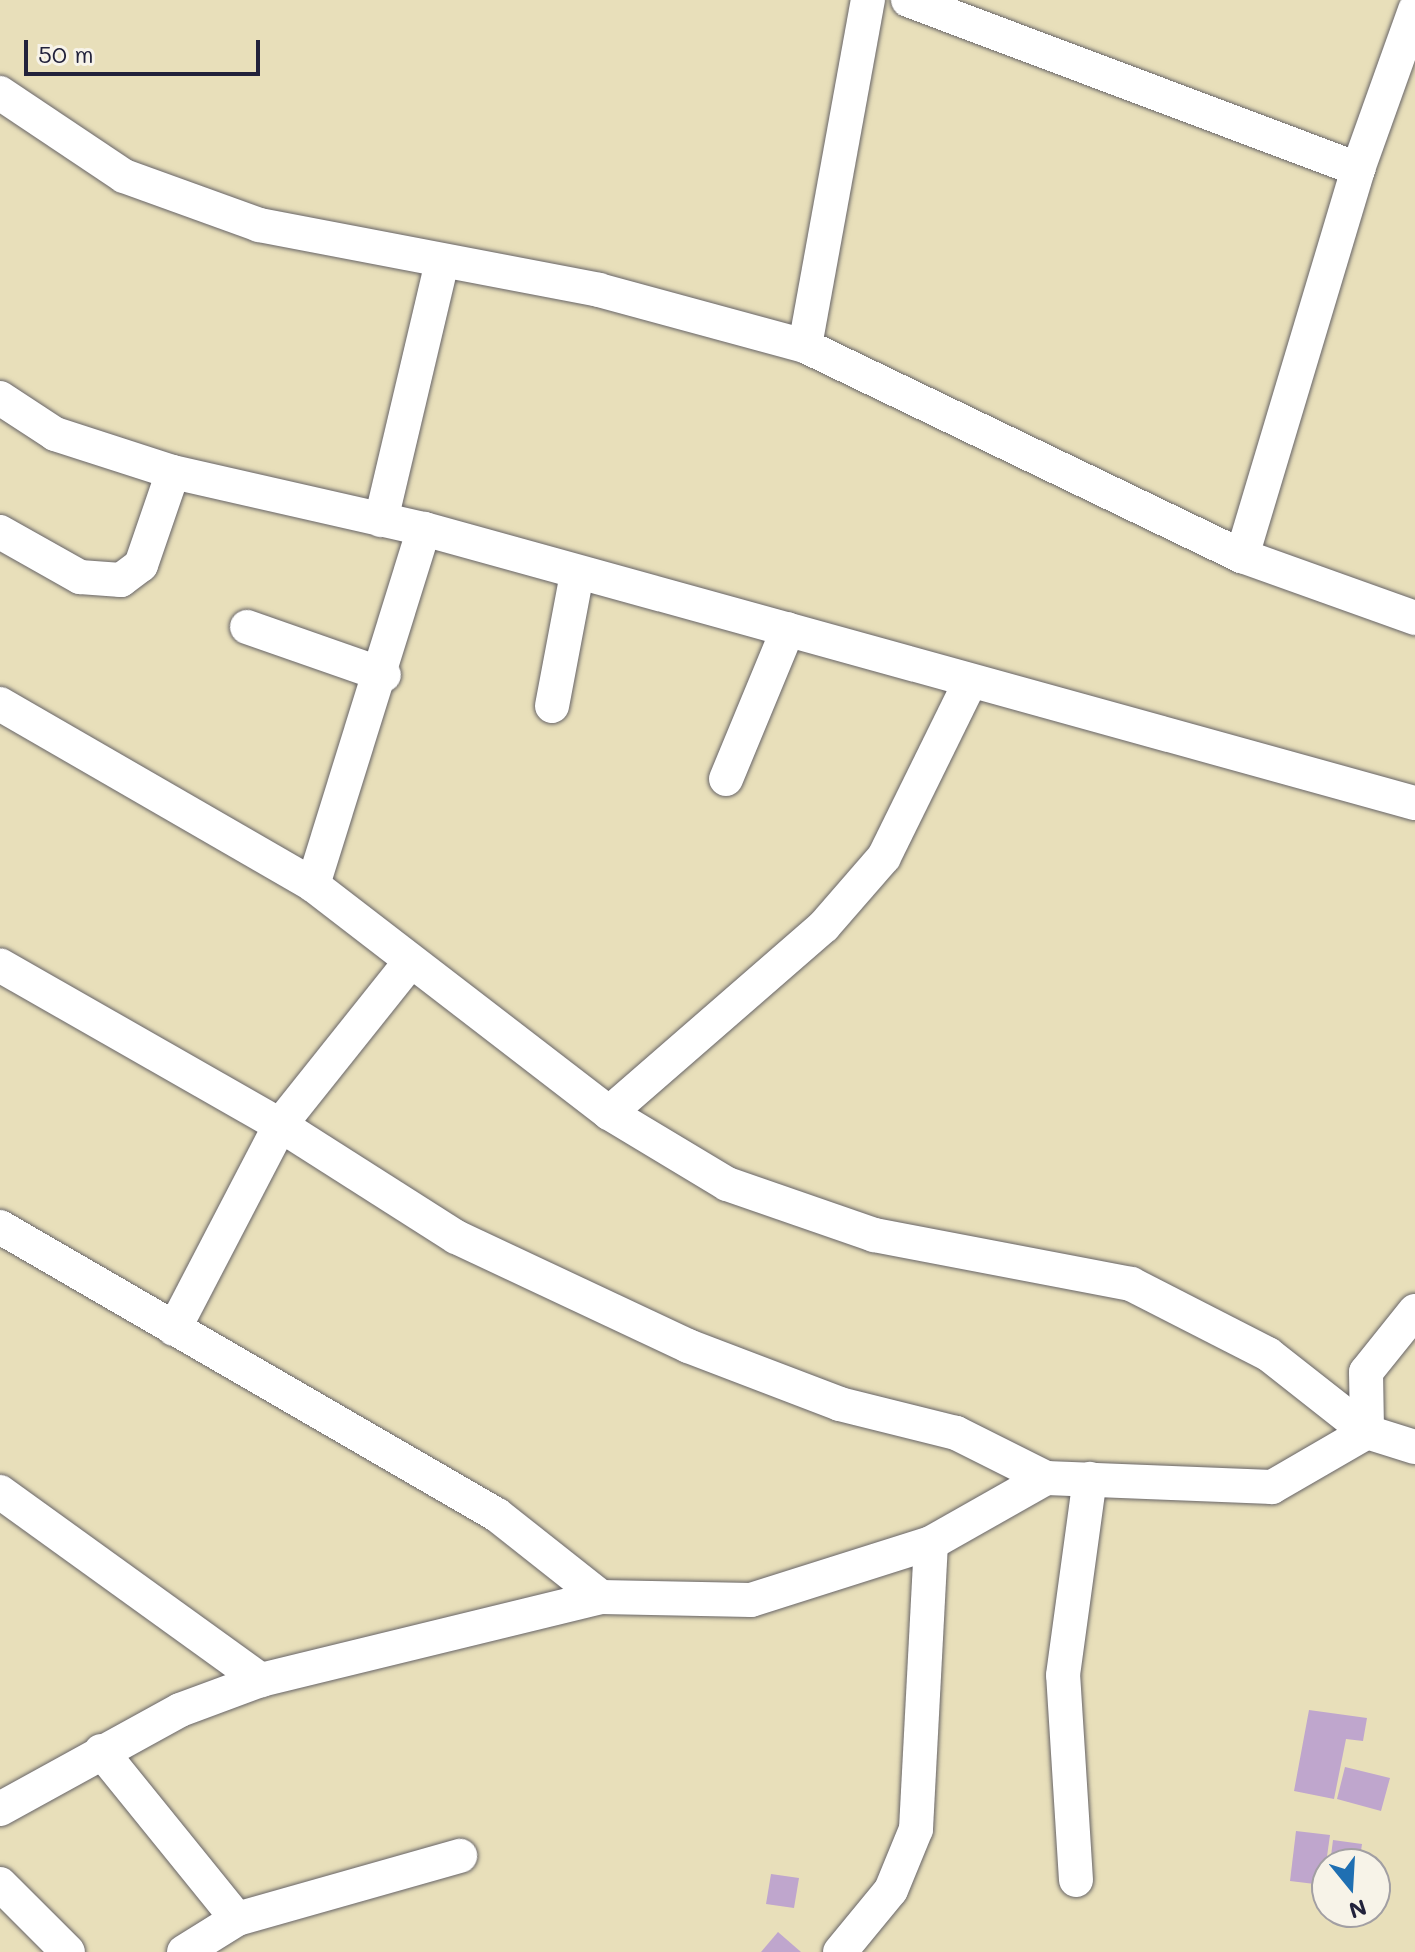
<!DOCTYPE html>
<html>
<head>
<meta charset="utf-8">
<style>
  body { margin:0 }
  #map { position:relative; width:1415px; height:1952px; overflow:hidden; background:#e8dfba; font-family:Mali,sans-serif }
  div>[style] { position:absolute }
  .building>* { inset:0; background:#bfa6cd }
  .roads { filter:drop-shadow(0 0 2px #676467) drop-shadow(0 0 2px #676467) }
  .minor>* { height:34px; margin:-17px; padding:0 17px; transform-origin:17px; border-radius:17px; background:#fff }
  span { translate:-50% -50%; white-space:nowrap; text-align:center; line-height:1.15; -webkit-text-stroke:6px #f7f3e8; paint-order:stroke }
  .north { position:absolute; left:1311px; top:1848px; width:80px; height:80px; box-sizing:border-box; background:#f7f3e8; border:2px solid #a29fa3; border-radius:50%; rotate:162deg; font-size:22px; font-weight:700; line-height:32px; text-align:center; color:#22223b }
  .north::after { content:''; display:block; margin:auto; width:28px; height:36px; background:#1f6fb2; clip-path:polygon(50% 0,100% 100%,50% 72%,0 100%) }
  .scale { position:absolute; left:24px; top:40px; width:236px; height:36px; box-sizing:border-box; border:4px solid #22223b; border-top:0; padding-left:10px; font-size:24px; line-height:28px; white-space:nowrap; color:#22223b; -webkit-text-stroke:6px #f7f3e8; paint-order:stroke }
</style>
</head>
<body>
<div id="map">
  <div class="building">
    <i style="clip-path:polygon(1309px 1710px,1367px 1718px,1363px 1741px,1346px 1739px,1334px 1799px,1294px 1791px)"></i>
    <i style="clip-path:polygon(1345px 1767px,1390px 1778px,1381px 1811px,1337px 1799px)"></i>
    <i style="clip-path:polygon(1296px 1831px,1330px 1835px,1323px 1885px,1290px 1881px)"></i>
    <i style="clip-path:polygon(1333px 1840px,1362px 1844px,1359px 1864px,1330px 1864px)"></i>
    <i style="clip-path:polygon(771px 1874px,799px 1878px,794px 1908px,766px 1904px)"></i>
    <i style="clip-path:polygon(778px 1932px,801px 1952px,761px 1952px)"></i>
  </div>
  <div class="roads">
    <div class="minor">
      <i style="left:908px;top:0;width:481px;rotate:20.6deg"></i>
      <i style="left:0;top:93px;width:149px;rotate:33.8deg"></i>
      <i style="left:124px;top:176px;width:144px;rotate:19.9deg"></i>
      <i style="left:259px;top:225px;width:346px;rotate:10.8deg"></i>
      <i style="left:599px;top:290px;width:213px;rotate:15.2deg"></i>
      <i style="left:805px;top:346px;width:485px;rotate:25.7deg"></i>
      <i style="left:1242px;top:556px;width:184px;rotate:19.7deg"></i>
      <i style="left:805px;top:346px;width:352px;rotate:-79.7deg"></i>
      <i style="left:0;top:398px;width:66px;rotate:33.2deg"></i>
      <i style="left:55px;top:434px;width:124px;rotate:17.9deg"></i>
      <i style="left:173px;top:472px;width:257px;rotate:12.8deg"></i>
      <i style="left:424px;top:529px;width:1028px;rotate:15.46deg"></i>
      <i style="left:381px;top:520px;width:266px;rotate:-76.7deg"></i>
      <i style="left:0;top:532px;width:92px;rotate:29.4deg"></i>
      <i style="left:80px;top:577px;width:41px;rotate:4.2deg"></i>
      <i style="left:121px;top:580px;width:25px;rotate:-37deg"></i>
      <i style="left:141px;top:565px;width:98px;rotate:-71deg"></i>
      <i style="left:1242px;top:556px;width:404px;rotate:-73.3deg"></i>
      <i style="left:1358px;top:169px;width:169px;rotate:-70.3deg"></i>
      <i style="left:247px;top:627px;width:145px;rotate:19.3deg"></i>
      <i style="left:0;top:704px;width:362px;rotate:30deg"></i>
      <i style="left:313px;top:885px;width:374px;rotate:37.6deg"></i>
      <i style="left:609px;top:1113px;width:138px;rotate:31deg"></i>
      <i style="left:727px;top:1184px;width:156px;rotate:19.1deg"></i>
      <i style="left:874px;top:1235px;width:262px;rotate:10.8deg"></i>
      <i style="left:1131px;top:1284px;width:154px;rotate:27.1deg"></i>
      <i style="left:1268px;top:1354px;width:126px;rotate:38.2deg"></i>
      <i style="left:1367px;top:1432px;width:110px;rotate:149.9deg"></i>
      <i style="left:1272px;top:1487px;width:226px;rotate:-177.7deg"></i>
      <i style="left:1046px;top:1478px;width:101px;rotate:-153.4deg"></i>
      <i style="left:956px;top:1433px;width:120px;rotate:-166deg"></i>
      <i style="left:840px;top:1404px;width:163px;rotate:-159.1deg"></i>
      <i style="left:688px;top:1346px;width:256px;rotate:-154.8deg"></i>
      <i style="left:456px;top:1237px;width:209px;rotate:-147.5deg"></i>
      <i style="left:280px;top:1125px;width:322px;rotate:-150.3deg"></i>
      <i style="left:552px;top:706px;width:134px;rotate:-79.3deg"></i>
      <i style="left:726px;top:779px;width:162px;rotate:-67.5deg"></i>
      <i style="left:313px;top:885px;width:373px;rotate:-72.7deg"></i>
      <i style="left:609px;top:1113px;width:285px;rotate:-41deg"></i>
      <i style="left:824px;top:926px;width:91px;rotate:-49deg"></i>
      <i style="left:884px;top:857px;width:193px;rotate:-63.8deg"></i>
      <i style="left:0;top:1227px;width:574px;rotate:30.09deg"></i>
      <i style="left:497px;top:1515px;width:132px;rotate:38.3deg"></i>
      <i style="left:1415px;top:1311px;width:78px;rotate:128.8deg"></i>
      <i style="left:1366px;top:1372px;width:60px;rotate:89deg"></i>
      <i style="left:1367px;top:1432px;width:50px;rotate:17.4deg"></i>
      <i style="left:174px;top:1329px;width:230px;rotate:-62.5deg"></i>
      <i style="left:280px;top:1125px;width:208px;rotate:-51.4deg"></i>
      <i style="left:0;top:1492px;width:322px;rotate:35.8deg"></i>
      <i style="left:101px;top:1751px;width:216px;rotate:51deg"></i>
      <i style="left:0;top:1809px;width:205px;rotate:-28.8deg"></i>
      <i style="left:180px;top:1710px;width:86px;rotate:-20.3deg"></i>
      <i style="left:261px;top:1680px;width:350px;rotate:-13.7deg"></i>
      <i style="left:601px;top:1597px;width:150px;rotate:1.1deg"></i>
      <i style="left:751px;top:1600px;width:189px;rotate:-17.6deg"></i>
      <i style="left:931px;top:1543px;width:132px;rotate:-29.5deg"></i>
      <i style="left:1076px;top:1880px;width:205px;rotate:-93.6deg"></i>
      <i style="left:1063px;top:1675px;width:198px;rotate:-82.2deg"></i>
      <i style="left:0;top:1884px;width:96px;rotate:45deg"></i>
      <i style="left:184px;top:1952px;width:62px;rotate:-31.9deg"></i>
      <i style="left:237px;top:1919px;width:232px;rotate:-15.8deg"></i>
      <i style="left:840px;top:1952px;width:80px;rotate:-50.6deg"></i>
      <i style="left:891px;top:1890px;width:66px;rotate:-67.7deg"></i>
      <i style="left:916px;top:1829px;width:286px;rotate:-87deg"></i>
    </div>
  </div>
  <div class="north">N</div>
  <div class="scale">50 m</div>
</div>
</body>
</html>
